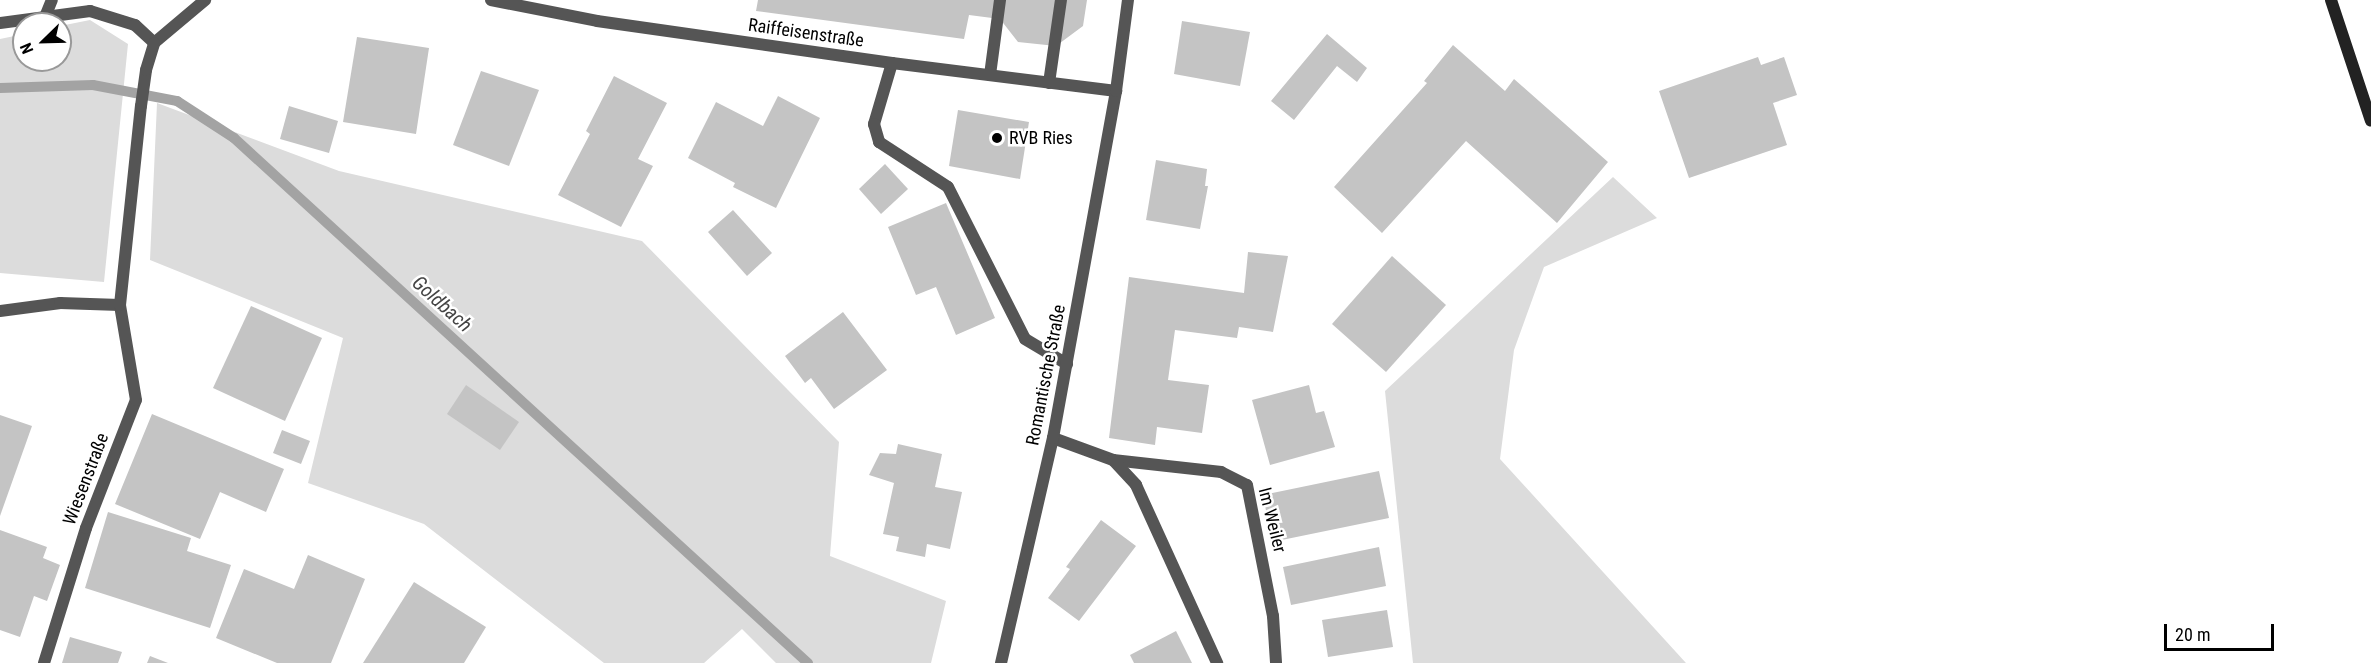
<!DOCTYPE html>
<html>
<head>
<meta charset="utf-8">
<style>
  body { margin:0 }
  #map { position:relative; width:2371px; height:663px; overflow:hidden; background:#fff; font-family:"Roboto Condensed",sans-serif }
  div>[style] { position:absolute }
  .green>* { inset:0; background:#dcdcdc }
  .stream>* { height:10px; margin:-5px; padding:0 5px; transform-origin:5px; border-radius:5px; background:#a3a3a3 }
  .building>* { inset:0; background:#c4c4c4 }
  .lane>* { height:12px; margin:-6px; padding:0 6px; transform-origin:6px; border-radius:6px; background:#555 }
  .street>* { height:12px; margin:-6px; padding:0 6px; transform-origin:6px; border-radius:6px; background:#555 }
  .secondary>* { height:12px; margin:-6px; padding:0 6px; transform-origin:6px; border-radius:6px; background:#222 }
  .dots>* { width:16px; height:16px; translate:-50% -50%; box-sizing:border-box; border:3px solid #fff; border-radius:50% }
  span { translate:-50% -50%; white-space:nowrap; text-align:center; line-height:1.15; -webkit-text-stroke:5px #fff; paint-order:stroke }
  .street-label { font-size:18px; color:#000 }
  .poi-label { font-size:18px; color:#000 }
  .left { translate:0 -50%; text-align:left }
  .water-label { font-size:20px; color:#444; font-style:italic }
  .north { position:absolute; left:12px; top:12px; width:60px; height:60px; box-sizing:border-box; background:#fff; border:2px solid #999; border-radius:50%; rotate:247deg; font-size:16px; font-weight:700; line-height:24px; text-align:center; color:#000 }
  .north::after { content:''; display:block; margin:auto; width:21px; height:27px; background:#000; clip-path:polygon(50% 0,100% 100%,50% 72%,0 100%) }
  .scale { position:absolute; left:2164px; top:624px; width:110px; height:27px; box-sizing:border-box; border:3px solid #000; border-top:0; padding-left:8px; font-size:18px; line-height:21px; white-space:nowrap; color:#000; -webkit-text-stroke:4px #fff; paint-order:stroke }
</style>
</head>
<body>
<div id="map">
  <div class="green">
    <i style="clip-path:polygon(90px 20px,128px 44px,104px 282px,0 273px,0 39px,24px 34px,24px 60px,60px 60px,60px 26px)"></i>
    <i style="clip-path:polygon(157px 103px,339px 171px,642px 241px,839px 442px,830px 556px,946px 601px,931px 663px,776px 663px,742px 629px,704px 663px,604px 663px,424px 524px,308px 483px,343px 338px,150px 260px)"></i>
    <i style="clip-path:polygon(1613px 177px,1657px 218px,1544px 267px,1514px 350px,1500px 459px,1686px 663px,1413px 663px,1385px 391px)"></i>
  </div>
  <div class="stream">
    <i style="left:0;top:88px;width:93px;rotate:-1.8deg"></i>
    <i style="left:93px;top:85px;width:86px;rotate:10.8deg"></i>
    <i style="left:177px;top:101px;width:68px;rotate:33deg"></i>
    <i style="left:234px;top:138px;width:778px;rotate:42.45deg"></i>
  </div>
  <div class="building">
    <i style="clip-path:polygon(758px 0,1087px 0,1083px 26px,1056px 46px,1018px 42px,1000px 19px,969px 15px,964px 39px,756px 11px)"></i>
    <i style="clip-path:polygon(1182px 21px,1250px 32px,1240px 86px,1174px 74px)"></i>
    <i style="clip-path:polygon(1327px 34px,1367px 68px,1357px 82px,1337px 66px,1294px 120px,1271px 101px)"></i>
    <i style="clip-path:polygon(357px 37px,429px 48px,416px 134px,343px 122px)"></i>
    <i style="clip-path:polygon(1453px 45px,1505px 91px,1514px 79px,1608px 162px,1557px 223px,1466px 141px,1382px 233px,1334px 187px,1427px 83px,1424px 81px)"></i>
    <i style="clip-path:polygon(1758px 57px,1761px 65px,1784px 57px,1797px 95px,1773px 103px,1787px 145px,1689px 178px,1659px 91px)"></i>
    <i style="clip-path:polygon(481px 71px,539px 90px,509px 166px,453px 145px)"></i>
    <i style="clip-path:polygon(614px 76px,667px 103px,638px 159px,653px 166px,621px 227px,558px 195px,590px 134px,586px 131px)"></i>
    <i style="clip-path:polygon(778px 96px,820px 118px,776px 208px,733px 187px,735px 183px,688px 158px,716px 102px,763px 126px)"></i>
    <i style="clip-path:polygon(289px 106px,338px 121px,329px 153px,280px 139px)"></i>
    <i style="clip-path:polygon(958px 110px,1029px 122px,1020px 179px,949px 166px)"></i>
    <i style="clip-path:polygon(1156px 160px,1207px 169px,1205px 186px,1208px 186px,1200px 229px,1146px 220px)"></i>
    <i style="clip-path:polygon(885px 164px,908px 189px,881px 214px,859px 189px)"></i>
    <i style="clip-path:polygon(946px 203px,995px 318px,956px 335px,936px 287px,916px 295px,888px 227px)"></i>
    <i style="clip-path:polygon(733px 210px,772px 253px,747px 276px,708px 232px)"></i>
    <i style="clip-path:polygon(1248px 252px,1288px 256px,1273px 332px,1239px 327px,1237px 338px,1175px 330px,1168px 380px,1209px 385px,1202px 433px,1157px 427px,1155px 445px,1109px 438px,1129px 277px,1244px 293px)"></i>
    <i style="clip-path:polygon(1392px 256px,1446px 305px,1386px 372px,1332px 324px)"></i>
    <i style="clip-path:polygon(251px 306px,322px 338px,285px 421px,213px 388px)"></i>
    <i style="clip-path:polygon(843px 312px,887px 370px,834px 409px,811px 378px,805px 383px,785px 356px)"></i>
    <i style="clip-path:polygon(466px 385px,519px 422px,500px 450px,447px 414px)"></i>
    <i style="clip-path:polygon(1309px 385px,1316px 413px,1324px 411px,1335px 447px,1270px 465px,1252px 400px)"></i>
    <i style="clip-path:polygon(152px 414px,284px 469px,266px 512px,220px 492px,200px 539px,115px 504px)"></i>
    <i style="clip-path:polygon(0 415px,32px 426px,0 516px)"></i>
    <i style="clip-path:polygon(282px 430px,310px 441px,301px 464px,273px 453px)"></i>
    <i style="clip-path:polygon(898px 444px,942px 454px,935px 487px,962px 492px,950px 549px,927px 544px,925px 557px,896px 551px,899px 537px,883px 534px,894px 483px,869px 475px,880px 453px,896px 454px)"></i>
    <i style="clip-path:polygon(1379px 471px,1389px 518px,1272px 542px,1263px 495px)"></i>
    <i style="clip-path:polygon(108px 512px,191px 538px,187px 551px,231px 565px,210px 628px,85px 588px)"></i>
    <i style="clip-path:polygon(1101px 520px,1136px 546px,1079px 621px,1048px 598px,1070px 569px,1066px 567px)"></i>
    <i style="clip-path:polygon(0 530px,47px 547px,43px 558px,60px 565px,47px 601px,34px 596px,20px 637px,0 630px)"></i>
    <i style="clip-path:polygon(1379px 547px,1386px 586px,1291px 605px,1283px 567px)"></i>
    <i style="clip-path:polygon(308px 555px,365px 579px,331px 663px,277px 663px,216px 638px,244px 569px,294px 589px)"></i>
    <i style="clip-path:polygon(414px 582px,486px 627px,464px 663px,363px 663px)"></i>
    <i style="clip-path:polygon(1387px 610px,1393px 647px,1328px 657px,1322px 620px)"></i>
    <i style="clip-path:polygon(1176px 631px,1192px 663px,1134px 663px,1130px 655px)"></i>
    <i style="clip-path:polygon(70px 637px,122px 652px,118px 663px,62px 663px)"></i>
    <i style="clip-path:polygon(150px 656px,168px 663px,147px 663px)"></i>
  </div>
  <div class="lane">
    <i style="left:45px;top:17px;width:18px;rotate:-68deg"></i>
    <i style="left:892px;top:63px;width:64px;rotate:106.4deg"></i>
    <i style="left:874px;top:124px;width:19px;rotate:74deg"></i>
    <i style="left:879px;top:142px;width:82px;rotate:33.1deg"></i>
    <i style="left:948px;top:187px;width:170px;rotate:63.1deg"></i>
    <i style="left:1025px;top:339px;width:49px;rotate:30.8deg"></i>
    <i style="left:990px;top:75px;width:76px;rotate:-82.4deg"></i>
    <i style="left:1049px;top:83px;width:84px;rotate:-81.8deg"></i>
  </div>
  <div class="street">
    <i style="left:491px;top:0;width:108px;rotate:11.2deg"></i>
    <i style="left:597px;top:21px;width:298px;rotate:8.1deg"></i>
    <i style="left:892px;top:63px;width:226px;rotate:7.1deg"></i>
    <i style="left:0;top:23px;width:91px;rotate:-7.6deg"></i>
    <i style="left:90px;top:11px;width:47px;rotate:17.3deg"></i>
    <i style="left:135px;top:25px;width:26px;rotate:43deg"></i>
    <i style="left:154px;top:43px;width:67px;rotate:-40.1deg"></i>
    <i style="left:0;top:311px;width:61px;rotate:-7.6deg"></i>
    <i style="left:60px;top:303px;width:60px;rotate:1.9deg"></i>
    <i style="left:1053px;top:438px;width:64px;rotate:20.1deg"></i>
    <i style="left:1113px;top:460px;width:109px;rotate:6.3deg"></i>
    <i style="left:1221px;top:472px;width:29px;rotate:27deg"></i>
    <i style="left:1247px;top:485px;width:134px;rotate:78.8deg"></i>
    <i style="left:1273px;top:616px;width:47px;rotate:86.3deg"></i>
    <i style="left:1113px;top:460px;width:34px;rotate:47deg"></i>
    <i style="left:1136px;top:485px;width:196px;rotate:65.5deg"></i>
    <i style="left:44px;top:663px;width:141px;rotate:-72.7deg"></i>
    <i style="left:86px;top:528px;width:137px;rotate:-68.7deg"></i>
    <i style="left:136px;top:400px;width:96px;rotate:-99.6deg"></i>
    <i style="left:120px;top:305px;width:200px;rotate:-84deg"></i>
    <i style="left:141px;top:106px;width:36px;rotate:-82deg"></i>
    <i style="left:146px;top:70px;width:28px;rotate:-73deg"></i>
    <i style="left:1001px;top:663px;width:231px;rotate:-77deg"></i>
    <i style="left:1053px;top:438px;width:353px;rotate:-79.7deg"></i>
    <i style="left:1116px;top:91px;width:92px;rotate:-82.5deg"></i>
  </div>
  <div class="secondary">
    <i style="left:2331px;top:0;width:127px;rotate:71.7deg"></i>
  </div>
  <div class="dots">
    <i style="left:997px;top:138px;background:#000"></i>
  </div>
  <div class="street-label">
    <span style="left:806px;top:33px;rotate:8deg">Raiffeisenstraße</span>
    <span style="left:1046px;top:375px;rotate:-79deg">Romantische Straße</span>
    <span style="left:86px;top:479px;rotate:-69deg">Wiesenstraße</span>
    <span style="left:1272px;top:520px;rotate:76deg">Im Weiler</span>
  </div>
  <div class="poi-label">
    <span class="left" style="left:1009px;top:138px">RVB Ries</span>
  </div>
  <div class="water-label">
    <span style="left:442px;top:304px;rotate:42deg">Goldbach</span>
  </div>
  <div class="north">N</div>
  <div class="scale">20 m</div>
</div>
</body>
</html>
